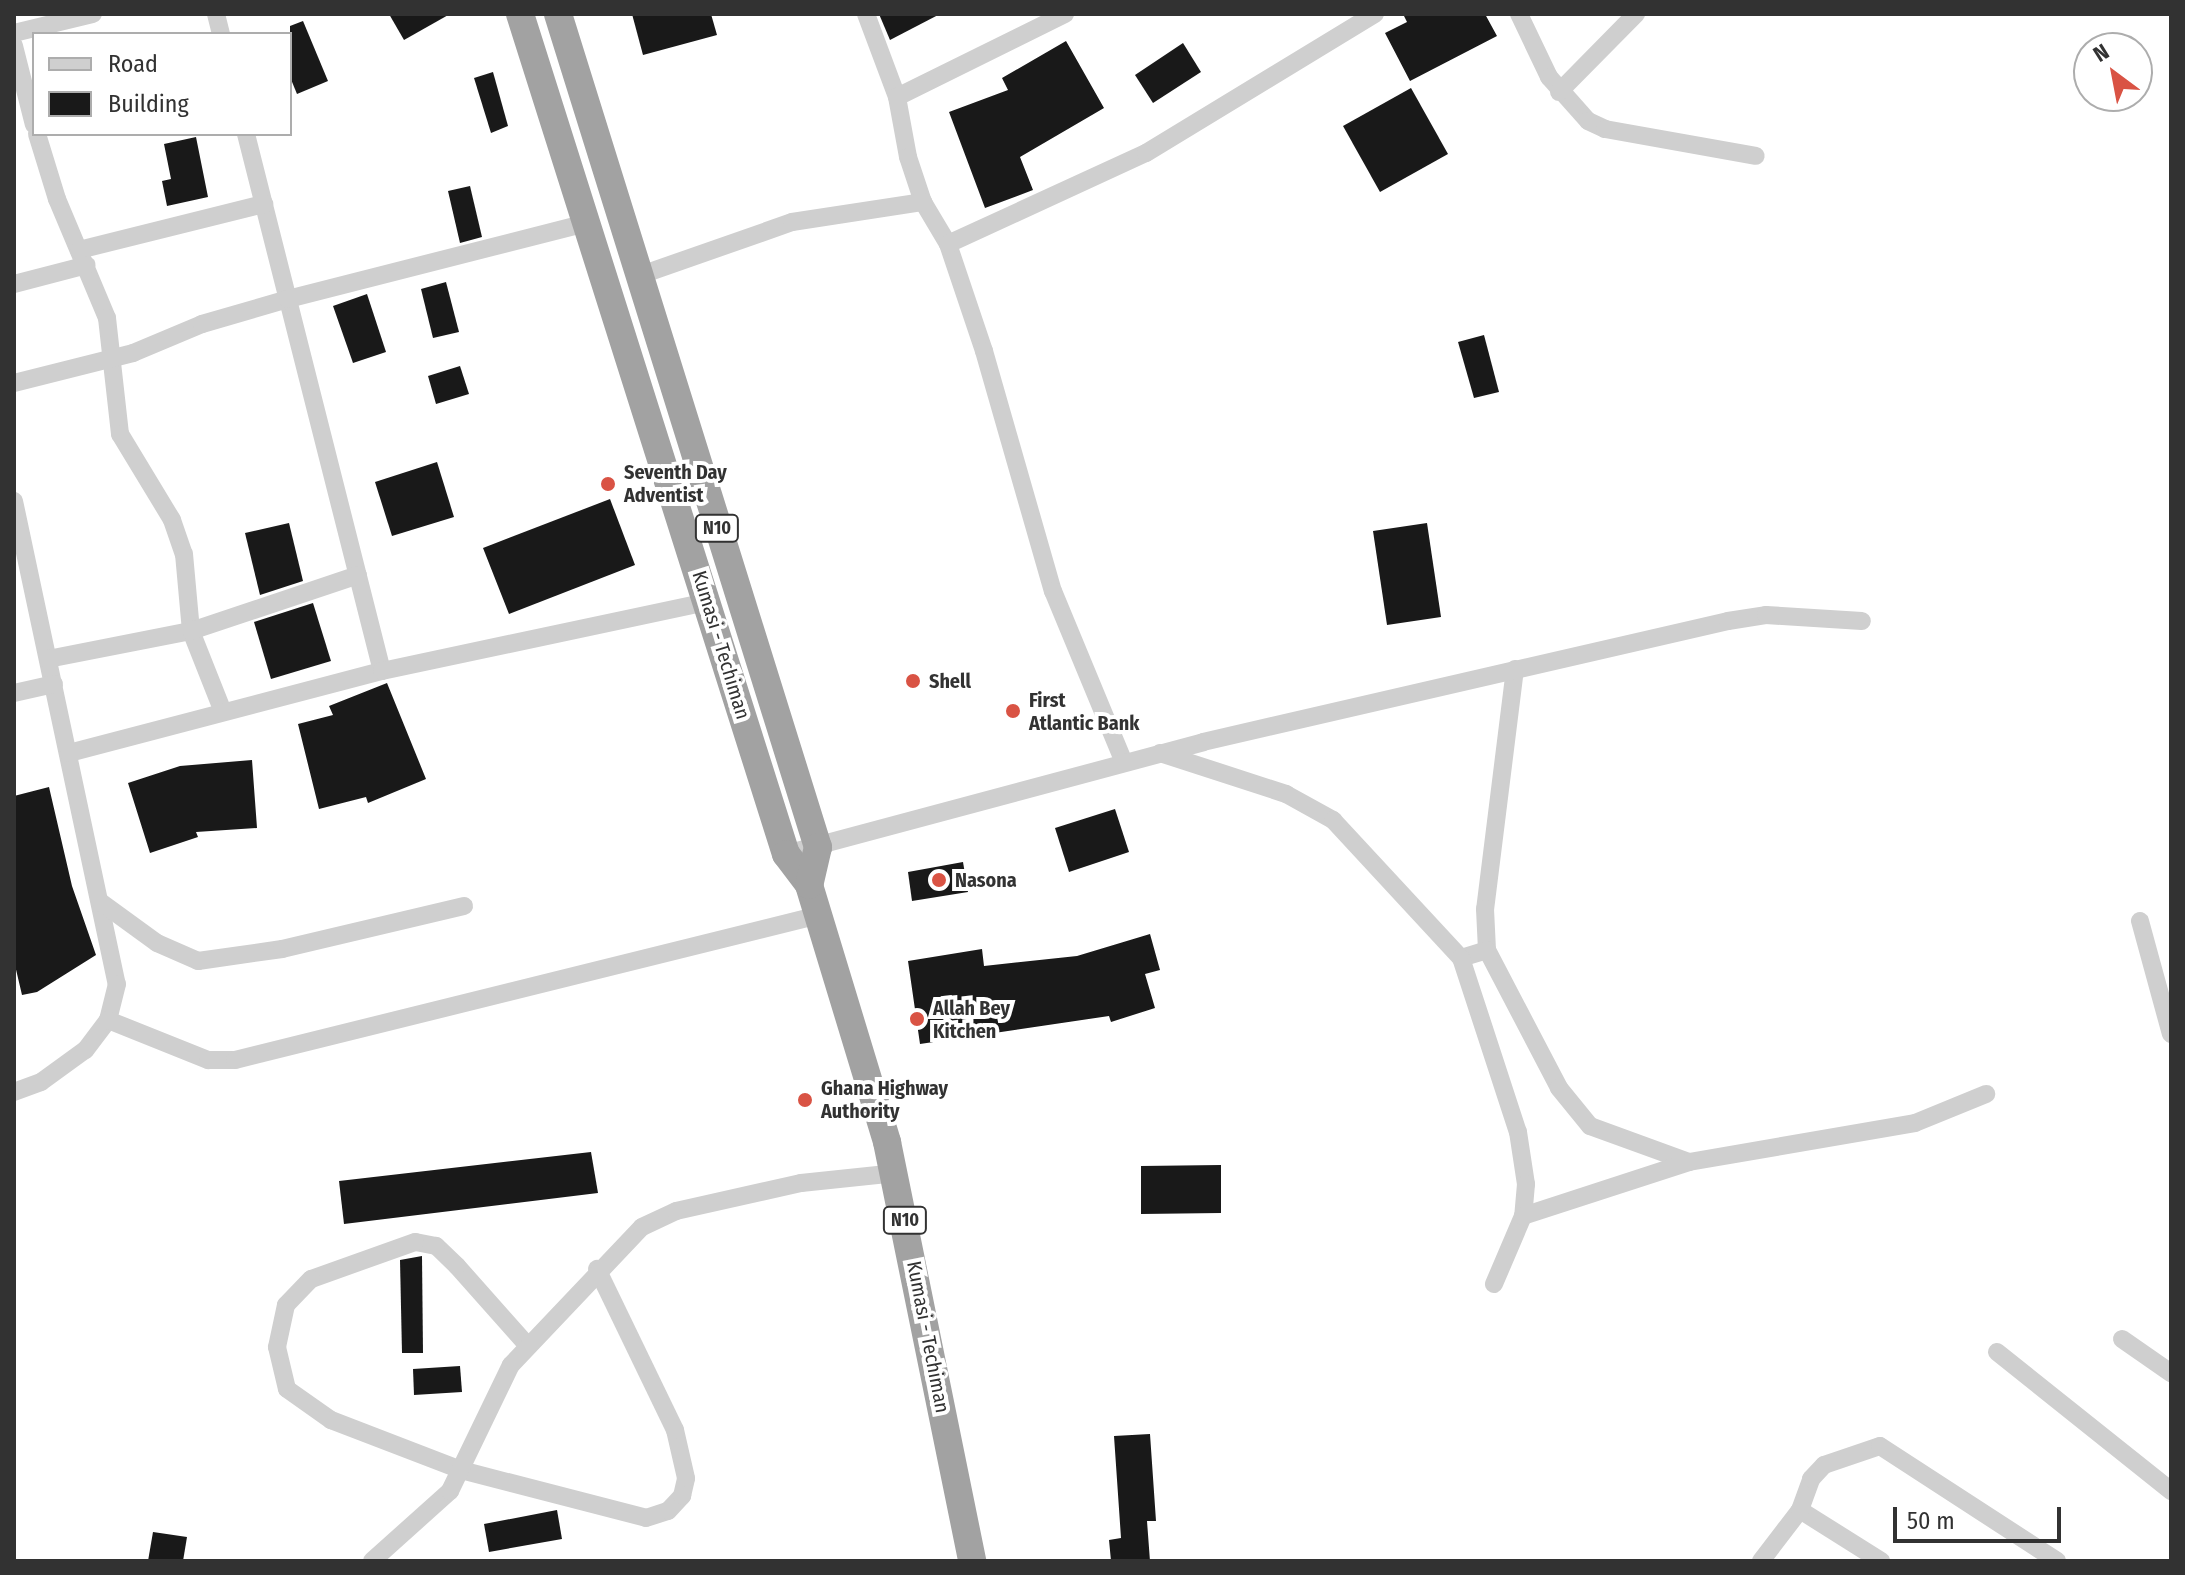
<!DOCTYPE html>
<html>
<head>
<meta charset="utf-8">
<style>
  body { margin:0 }
  #map { position:relative; width:2185px; height:1575px; overflow:hidden; background:#fff; font-family:"Fira Sans Condensed",sans-serif }
  div>[style] { position:absolute }
  .building>* { inset:0; background:#191919 }
  .minor>* { height:18px; margin:-9px; padding:0 9px; transform-origin:9px; border-radius:9px; background:#cfcfcf }
  .trunk>* { height:28px; margin:-14px; padding:0 14px; transform-origin:14px; border-radius:14px; background:#a2a2a2 }
  .dots>* { width:22px; height:22px; translate:-50% -50%; box-sizing:border-box; border:4px solid #fff; border-radius:50% }
  span { translate:-50% -50%; white-space:nowrap; text-align:center; line-height:1.15; -webkit-text-stroke:8px #fff; paint-order:stroke }
  .shield-label span { padding:2px 6px; background:#fff; border:2px solid; border-radius:6px; -webkit-text-stroke-width:0 }
  .shield-label { font-size:18px; color:#323232; font-weight:700 }
  .poi-label { font-size:20px; color:#323232; font-weight:700 }
  .left { translate:0 -50%; text-align:left }
  .street-label { font-size:20px; color:#323232 }
  .frame { position:absolute; inset:0; border:16px solid #323232; pointer-events:none }
  .legend { position:absolute; left:32px; top:32px; width:260px; height:104px; box-sizing:border-box; background:#fff; border:2px solid #adadad; margin:0; padding:10px 14px; list-style:none; font-size:24px; color:#323232 }
  .legend li { display:flex; align-items:center; gap:16px; height:40px }
  .legend b { width:40px; border:2px solid #adadad }
  .north { position:absolute; left:2073px; top:32px; width:80px; height:80px; box-sizing:border-box; background:#fff; border:2px solid #adadad; border-radius:50%; rotate:328deg; font-size:22px; font-weight:700; line-height:32px; text-align:center; color:#323232 }
  .north::after { content:''; display:block; margin:auto; width:28px; height:36px; background:#d95344; clip-path:polygon(50% 0,100% 100%,50% 72%,0 100%) }
  .scale { position:absolute; left:1893px; top:1507px; width:168px; height:36px; box-sizing:border-box; border:4px solid #323232; border-top:0; padding-left:10px; font-size:24px; line-height:28px; white-space:nowrap; color:#323232; -webkit-text-stroke:6px #fff; paint-order:stroke }
</style>
</head>
<body>
<div id="map">
  <div class="building">
    <i style="clip-path:polygon(389px 14px,450px 14px,404px 40px)"></i>
    <i style="clip-path:polygon(632px 14px,711px 14px,717px 35px,643px 55px)"></i>
    <i style="clip-path:polygon(879px 14px,940px 14px,890px 40px)"></i>
    <i style="clip-path:polygon(1403px 14px,1485px 14px,1497px 36px,1410px 81px,1385px 33px,1407px 22px)"></i>
    <i style="clip-path:polygon(303px 21px,328px 81px,297px 94px,290px 77px,290px 26px)"></i>
    <i style="clip-path:polygon(1066px 41px,1104px 108px,1020px 157px,1033px 190px,985px 208px,949px 112px,1008px 90px,1002px 78px)"></i>
    <i style="clip-path:polygon(1183px 43px,1201px 72px,1153px 103px,1135px 75px)"></i>
    <i style="clip-path:polygon(493px 72px,508px 126px,491px 133px,474px 78px)"></i>
    <i style="clip-path:polygon(1411px 88px,1448px 154px,1380px 192px,1343px 126px)"></i>
    <i style="clip-path:polygon(196px 137px,208px 197px,167px 206px,162px 181px,171px 179px,164px 144px)"></i>
    <i style="clip-path:polygon(470px 186px,482px 237px,460px 243px,448px 191px)"></i>
    <i style="clip-path:polygon(446px 282px,459px 332px,433px 338px,421px 289px)"></i>
    <i style="clip-path:polygon(367px 294px,386px 352px,353px 363px,333px 306px)"></i>
    <i style="clip-path:polygon(1484px 335px,1499px 392px,1474px 398px,1458px 342px)"></i>
    <i style="clip-path:polygon(460px 366px,469px 394px,436px 404px,428px 376px)"></i>
    <i style="clip-path:polygon(437px 462px,454px 517px,392px 536px,375px 482px)"></i>
    <i style="clip-path:polygon(610px 499px,635px 565px,509px 614px,483px 548px)"></i>
    <i style="clip-path:polygon(289px 523px,303px 581px,260px 595px,245px 533px)"></i>
    <i style="clip-path:polygon(1427px 523px,1441px 617px,1387px 625px,1373px 531px)"></i>
    <i style="clip-path:polygon(313px 603px,331px 661px,271px 679px,254px 622px)"></i>
    <i style="clip-path:polygon(387px 683px,426px 779px,368px 803px,366px 797px,319px 809px,298px 724px,333px 715px,329px 706px)"></i>
    <i style="clip-path:polygon(252px 760px,257px 828px,196px 832px,198px 837px,150px 853px,128px 783px,180px 766px)"></i>
    <i style="clip-path:polygon(49px 787px,72px 886px,96px 955px,37px 992px,22px 995px,14px 961px,14px 796px)"></i>
    <i style="clip-path:polygon(1115px 809px,1129px 852px,1069px 872px,1055px 828px)"></i>
    <i style="clip-path:polygon(963px 862px,968px 892px,912px 901px,908px 872px)"></i>
    <i style="clip-path:polygon(1150px 934px,1160px 970px,1145px 974px,1155px 1008px,1111px 1022px,1109px 1016px,920px 1044px,908px 961px,982px 949px,984px 966px,1077px 956px)"></i>
    <i style="clip-path:polygon(591px 1152px,598px 1193px,344px 1224px,339px 1181px)"></i>
    <i style="clip-path:polygon(1221px 1165px,1221px 1213px,1141px 1214px,1141px 1166px)"></i>
    <i style="clip-path:polygon(422px 1256px,423px 1353px,402px 1353px,400px 1260px)"></i>
    <i style="clip-path:polygon(460px 1366px,462px 1392px,414px 1395px,413px 1369px)"></i>
    <i style="clip-path:polygon(1150px 1434px,1156px 1521px,1147px 1521px,1150px 1561px,1111px 1561px,1109px 1540px,1121px 1538px,1114px 1436px)"></i>
    <i style="clip-path:polygon(557px 1510px,562px 1539px,489px 1552px,484px 1524px)"></i>
    <i style="clip-path:polygon(153px 1532px,187px 1537px,183px 1561px,148px 1561px)"></i>
  </div>
  <div class="minor">
    <i style="left:216px;top:14px;width:21px;rotate:76deg"></i>
    <i style="left:866px;top:14px;width:89px;rotate:69.5deg"></i>
    <i style="left:1065px;top:14px;width:187px;rotate:153.7deg"></i>
    <i style="left:897px;top:97px;width:61px;rotate:79.6deg"></i>
    <i style="left:908px;top:157px;width:47px;rotate:71.6deg"></i>
    <i style="left:923px;top:202px;width:49px;rotate:59.2deg"></i>
    <i style="left:948px;top:244px;width:113px;rotate:71.4deg"></i>
    <i style="left:984px;top:351px;width:250px;rotate:74deg"></i>
    <i style="left:1053px;top:591px;width:185px;rotate:67.5deg"></i>
    <i style="left:1519px;top:14px;width:70px;rotate:64.5deg"></i>
    <i style="left:1549px;top:77px;width:59px;rotate:48.4deg"></i>
    <i style="left:1588px;top:121px;width:19px;rotate:25deg"></i>
    <i style="left:1605px;top:129px;width:153px;rotate:10.1deg"></i>
    <i style="left:14px;top:33px;width:81px;rotate:-13.5deg"></i>
    <i style="left:14px;top:46px;width:81px;rotate:75.8deg"></i>
    <i style="left:1559px;top:92px;width:110px;rotate:-45.4deg"></i>
    <i style="left:37px;top:134px;width:68px;rotate:72.9deg"></i>
    <i style="left:57px;top:199px;width:129px;rotate:67.2deg"></i>
    <i style="left:107px;top:318px;width:117px;rotate:83.6deg"></i>
    <i style="left:120px;top:434px;width:100px;rotate:58.8deg"></i>
    <i style="left:172px;top:520px;width:36px;rotate:71deg"></i>
    <i style="left:184px;top:554px;width:77px;rotate:84.8deg"></i>
    <i style="left:191px;top:631px;width:87px;rotate:68.4deg"></i>
    <i style="left:246px;top:134px;width:554px;rotate:75.79deg"></i>
    <i style="left:948px;top:244px;width:218px;rotate:-24.7deg"></i>
    <i style="left:1146px;top:153px;width:268px;rotate:-31.3deg"></i>
    <i style="left:79px;top:250px;width:191px;rotate:-14deg"></i>
    <i style="left:641px;top:275px;width:160px;rotate:-19.3deg"></i>
    <i style="left:792px;top:222px;width:133px;rotate:-8.7deg"></i>
    <i style="left:14px;top:284px;width:75px;rotate:-14.6deg"></i>
    <i style="left:14px;top:383px;width:123px;rotate:-14.1deg"></i>
    <i style="left:133px;top:353px;width:75px;rotate:-22.8deg"></i>
    <i style="left:202px;top:324px;width:90px;rotate:-16.2deg"></i>
    <i style="left:288px;top:299px;width:311px;rotate:-14.3deg"></i>
    <i style="left:14px;top:501px;width:494px;rotate:78deg"></i>
    <i style="left:117px;top:984px;width:37px;rotate:104deg"></i>
    <i style="left:108px;top:1020px;width:38px;rotate:127deg"></i>
    <i style="left:85px;top:1050px;width:54px;rotate:144deg"></i>
    <i style="left:41px;top:1082px;width:29px;rotate:160deg"></i>
    <i style="left:48px;top:659px;width:146px;rotate:-11.1deg"></i>
    <i style="left:191px;top:631px;width:176px;rotate:-18.5deg"></i>
    <i style="left:1515px;top:669px;width:242px;rotate:97.1deg"></i>
    <i style="left:1485px;top:909px;width:41px;rotate:87.2deg"></i>
    <i style="left:1487px;top:950px;width:156px;rotate:62.4deg"></i>
    <i style="left:1559px;top:1088px;width:49px;rotate:50.8deg"></i>
    <i style="left:1590px;top:1126px;width:105px;rotate:20deg"></i>
    <i style="left:1689px;top:1162px;width:229px;rotate:-9.8deg"></i>
    <i style="left:1915px;top:1123px;width:77px;rotate:-22.2deg"></i>
    <i style="left:14px;top:693px;width:41px;rotate:-12.7deg"></i>
    <i style="left:69px;top:753px;width:324px;rotate:-14.7deg"></i>
    <i style="left:382px;top:671px;width:332px;rotate:-12deg"></i>
    <i style="left:1160px;top:753px;width:133px;rotate:18deg"></i>
    <i style="left:1286px;top:794px;width:54px;rotate:29deg"></i>
    <i style="left:1333px;top:820px;width:188px;rotate:47.2deg"></i>
    <i style="left:1461px;top:958px;width:27px;rotate:-17deg"></i>
    <i style="left:786px;top:854px;width:432px;rotate:-15deg"></i>
    <i style="left:1203px;top:742px;width:539px;rotate:-12.98deg"></i>
    <i style="left:1728px;top:621px;width:38px;rotate:-9deg"></i>
    <i style="left:1766px;top:615px;width:96px;rotate:3.6deg"></i>
    <i style="left:102px;top:903px;width:68px;rotate:36deg"></i>
    <i style="left:157px;top:943px;width:45px;rotate:23.7deg"></i>
    <i style="left:198px;top:961px;width:85px;rotate:-8.1deg"></i>
    <i style="left:282px;top:949px;width:187px;rotate:-13.3deg"></i>
    <i style="left:2140px;top:921px;width:117px;rotate:74.7deg"></i>
    <i style="left:1461px;top:958px;width:183px;rotate:71.9deg"></i>
    <i style="left:1518px;top:1132px;width:53px;rotate:81.3deg"></i>
    <i style="left:1526px;top:1184px;width:32px;rotate:95deg"></i>
    <i style="left:1523px;top:1216px;width:74px;rotate:113.1deg"></i>
    <i style="left:108px;top:1020px;width:108px;rotate:21.8deg"></i>
    <i style="left:208px;top:1060px;width:27px"></i>
    <i style="left:235px;top:1060px;width:602px;rotate:-13.94deg"></i>
    <i style="left:1523px;top:1216px;width:175px;rotate:-18deg"></i>
    <i style="left:2122px;top:1339px;width:60px;rotate:34.8deg"></i>
    <i style="left:528px;top:1346px;width:107px;rotate:-131.6deg"></i>
    <i style="left:457px;top:1266px;width:29px;rotate:-136deg"></i>
    <i style="left:436px;top:1246px;width:21px;rotate:-169deg"></i>
    <i style="left:415px;top:1242px;width:110px;rotate:160.4deg"></i>
    <i style="left:311px;top:1279px;width:36px;rotate:134deg"></i>
    <i style="left:286px;top:1305px;width:43px;rotate:102.1deg"></i>
    <i style="left:277px;top:1347px;width:43px;rotate:76.6deg"></i>
    <i style="left:287px;top:1389px;width:54px;rotate:35.2deg"></i>
    <i style="left:331px;top:1420px;width:139px;rotate:21deg"></i>
    <i style="left:461px;top:1470px;width:191px;rotate:14.5deg"></i>
    <i style="left:646px;top:1518px;width:23px;rotate:-18deg"></i>
    <i style="left:668px;top:1511px;width:21px;rotate:-47deg"></i>
    <i style="left:682px;top:1496px;width:18px;rotate:-77deg"></i>
    <i style="left:686px;top:1478px;width:49px;rotate:-102.9deg"></i>
    <i style="left:675px;top:1430px;width:179px;rotate:-115.8deg"></i>
    <i style="left:1997px;top:1352px;width:223px;rotate:38.6deg"></i>
    <i style="left:1800px;top:1510px;width:96px;rotate:32.2deg"></i>
    <i style="left:372px;top:1561px;width:105px;rotate:-41.9deg"></i>
    <i style="left:450px;top:1491px;width:140px;rotate:-64.2deg"></i>
    <i style="left:511px;top:1365px;width:190px;rotate:-46.5deg"></i>
    <i style="left:642px;top:1227px;width:38px;rotate:-25deg"></i>
    <i style="left:676px;top:1211px;width:128px;rotate:-12.6deg"></i>
    <i style="left:801px;top:1183px;width:96px;rotate:-6deg"></i>
    <i style="left:1761px;top:1561px;width:64px;rotate:-52.6deg"></i>
    <i style="left:1800px;top:1510px;width:33px;rotate:-70deg"></i>
    <i style="left:1811px;top:1479px;width:19px;rotate:-47deg"></i>
    <i style="left:1824px;top:1465px;width:59px;rotate:-18.7deg"></i>
    <i style="left:1880px;top:1446px;width:211px;rotate:33deg"></i>
  </div>
  <div class="trunk">
    <i style="left:520px;top:14px;width:881px;rotate:72.43deg"></i>
    <i style="left:786px;top:854px;width:39px;rotate:53deg"></i>
    <i style="left:809px;top:885px;width:269px;rotate:73.1deg"></i>
    <i style="left:887px;top:1142px;width:428px;rotate:78.5deg"></i>
    <i style="left:558px;top:14px;width:873px;rotate:72.67deg"></i>
    <i style="left:818px;top:847px;width:39px;rotate:103deg"></i>
  </div>
  <div class="dots">
    <i style="left:608px;top:484px;background:#d95344"></i>
    <i style="left:913px;top:681px;background:#d95344"></i>
    <i style="left:1013px;top:711px;background:#d95344"></i>
    <i style="left:939px;top:880px;background:#d95344"></i>
    <i style="left:917px;top:1019px;background:#d95344"></i>
    <i style="left:805px;top:1100px;background:#d95344"></i>
  </div>
  <div class="shield-label">
    <span style="left:717px;top:528px">N10</span>
    <span style="left:905px;top:1220px">N10</span>
  </div>
  <div class="poi-label">
    <span class="left" style="left:624px;top:484px">Seventh Day<br>Adventist</span>
    <span class="left" style="left:929px;top:681px">Shell</span>
    <span class="left" style="left:1029px;top:712px">First<br>Atlantic Bank</span>
    <span class="left" style="left:955px;top:880px">Nasona</span>
    <span class="left" style="left:933px;top:1020px">Allah Bey<br>Kitchen</span>
    <span class="left" style="left:821px;top:1100px">Ghana Highway<br>Authority</span>
  </div>
  <div class="street-label">
    <span style="left:721px;top:645px;rotate:73deg">Kumasi - Techiman</span>
    <span style="left:928px;top:1337px;rotate:79deg">Kumasi - Techiman</span>
  </div>
  <div class="frame"></div>
  <ul class="legend">
  <li><b style="height:10px;background:#cfcfcf"></b>Road</li>
  <li><b style="height:22px;background:#191919"></b>Building</li>
  </ul>
  <div class="north">N</div>
  <div class="scale">50 m</div>
</div>
</body>
</html>
